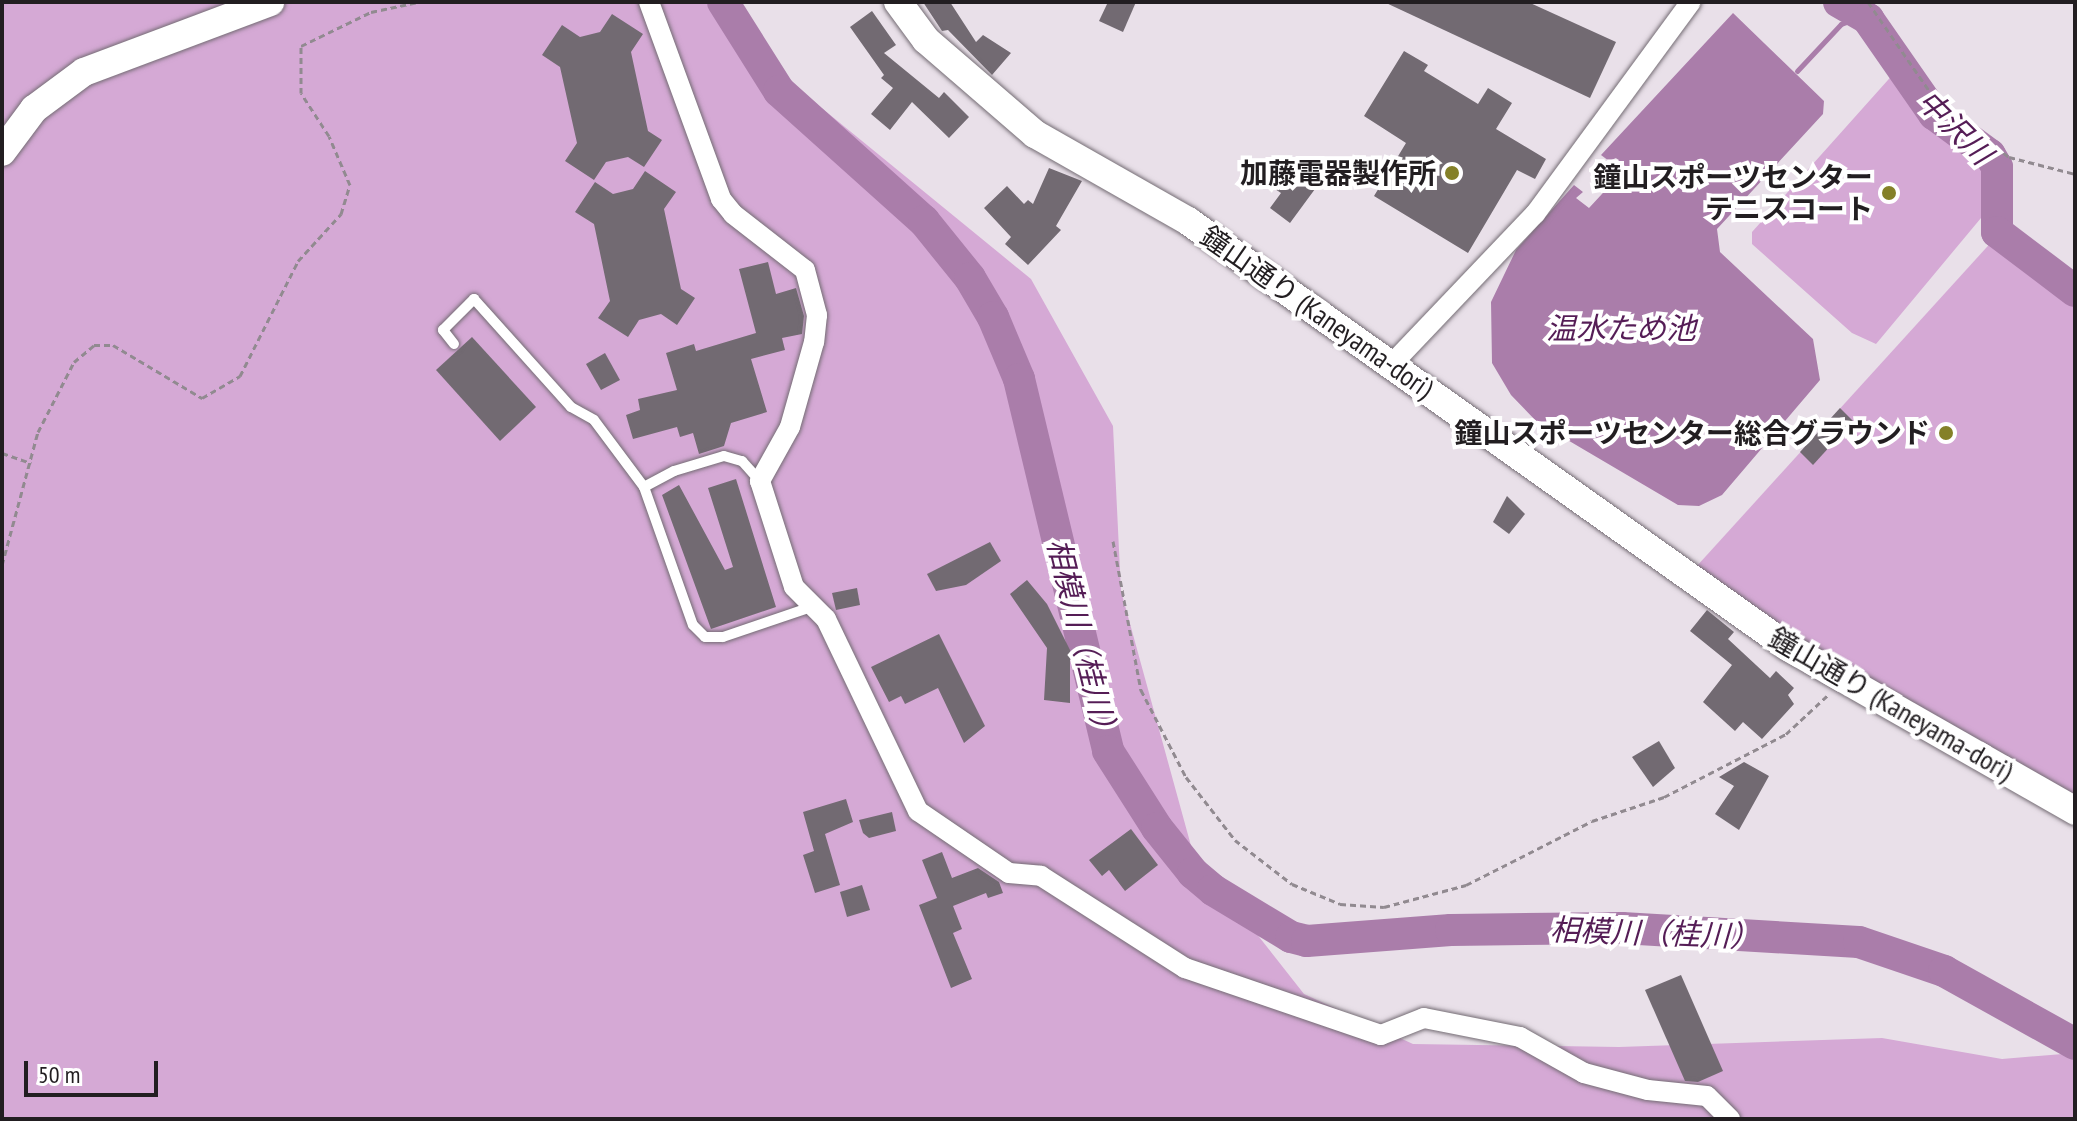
<!DOCTYPE html>
<html>
<head>
<meta charset="utf-8">
<style>
  body { margin:0 }
  #map { position:relative; width:2077px; height:1121px; overflow:hidden; background:#e9e0e9; font-family:"PT Sans Narrow","Noto Sans JP",sans-serif }
  div>[style] { position:absolute }
  .green>* { inset:0; background:#d5a9d5 }
  .water>* { inset:0; background:#aa7daa }
  .stream>* { height:5px; margin:-2.5px; padding:0 2.5px; transform-origin:2.5px; border-radius:2.5px; background:#aa7daa }
  .river>* { height:32px; margin:-16px; padding:0 16px; transform-origin:16px; border-radius:16px; background:#aa7daa }
  .building>* { inset:0; background:#726a72 }
  .path>* { height:3px; margin-top:-1.5px; transform-origin:0; background:repeating-linear-gradient(90deg,#918a90 0 6px,transparent 0 10px) }
  .roads { filter:drop-shadow(0 0 2px #746c74) drop-shadow(0 0 2px #746c74) }
  .lane>* { height:10px; margin:-5px; padding:0 5px; transform-origin:5px; border-radius:5px; background:#fff }
  .street>* { height:20px; margin:-10px; padding:0 10px; transform-origin:10px; border-radius:10px; background:#fff }
  .secondary>* { height:28px; margin:-14px; padding:0 14px; transform-origin:14px; border-radius:14px; background:#fff }
  .dots>* { width:22px; height:22px; translate:-50% -50%; box-sizing:border-box; border:4px solid #fff; border-radius:50% }
  span { translate:-50% -50%; white-space:nowrap; text-align:center; line-height:1.15; -webkit-text-stroke:8px #fff; paint-order:stroke }
  .poi-label { font-size:28px; color:#221e21; font-weight:700 }
  .right { translate:-100% -50%; text-align:right }
  .street-label { font-size:28px; color:#221e21 }
  .water-label { font-size:30px; color:#551d56; font-style:italic }
  .frame { position:absolute; inset:0; border:4px solid #221e21; pointer-events:none }
  .scale { position:absolute; left:24px; top:1061px; width:134px; height:36px; box-sizing:border-box; border:4px solid #221e21; border-top:0; padding-left:10px; font-size:24px; line-height:28px; white-space:nowrap; color:#221e21; -webkit-text-stroke:6px #fff; paint-order:stroke }
</style>
</head>
<body>
<div id="map">
  <div class="green">
    <i style="clip-path:polygon(2px 2px,716px 2px,742px 43px,1031px 279px,1113px 426px,1121px 591px,1193px 853px,1304px 994px,1413px 1044px,1619px 1047px,1882px 1038px,2002px 1059px,2075px 1053px,2075px 1119px,2px 1119px)"></i>
    <i style="clip-path:polygon(1896px 71px,1938px 121px,1988px 159px,1992px 216px,1981px 218px,1876px 344px,1852px 333px,1752px 244px,1752px 232px)"></i>
    <i style="clip-path:polygon(1996px 237px,2075px 299px,2075px 795px,1829px 659px,1696px 567px)"></i>
  </div>
  <div class="water">
    <i style="clip-path:polygon(1733px 13px,1824px 101px,1823px 114px,1717px 229px,1720px 252px,1813px 339px,1820px 380px,1722px 495px,1699px 506px,1678px 505px,1537px 422px,1511px 395px,1492px 363px,1491px 302px,1516px 250px,1574px 185px,1583px 192px,1576px 198px,1589px 208px,1626px 168px,1616px 158px,1609px 161px,1601px 155px)"></i>
  </div>
  <div class="stream">
    <i style="left:1797px;top:71px;width:64px;rotate:-46.9deg"></i>
    <i style="left:1841px;top:24px;width:23px;rotate:-20deg"></i>
  </div>
  <div class="river">
    <i style="left:723px;top:2px;width:105px;rotate:57.8deg"></i>
    <i style="left:779px;top:91px;width:195px;rotate:41.9deg"></i>
    <i style="left:924px;top:221px;width:73px;rotate:51.1deg"></i>
    <i style="left:970px;top:278px;width:45px;rotate:59.5deg"></i>
    <i style="left:993px;top:317px;width:67px;rotate:67.2deg"></i>
    <i style="left:1019px;top:379px;width:382px;rotate:76.5deg"></i>
    <i style="left:1108px;top:751px;width:91px;rotate:57.5deg"></i>
    <i style="left:1157px;top:828px;width:58px;rotate:51.3deg"></i>
    <i style="left:1193px;top:873px;width:26px;rotate:40deg"></i>
    <i style="left:1213px;top:890px;width:91px;rotate:31.1deg"></i>
    <i style="left:1291px;top:937px;width:16px;rotate:14deg"></i>
    <i style="left:1307px;top:941px;width:144px;rotate:-4.4deg"></i>
    <i style="left:1451px;top:930px;width:171px;rotate:-0.7deg"></i>
    <i style="left:1622px;top:928px;width:237px;rotate:3.4deg"></i>
    <i style="left:1859px;top:942px;width:90px;rotate:18.8deg"></i>
    <i style="left:1944px;top:971px;width:150px;rotate:29.1deg"></i>
    <i style="left:1839px;top:2px;width:34px;rotate:30deg"></i>
    <i style="left:1868px;top:19px;width:116px;rotate:55.2deg"></i>
    <i style="left:1934px;top:114px;width:69px;rotate:36.2deg"></i>
    <i style="left:1990px;top:155px;width:14px;rotate:60deg"></i>
    <i style="left:1997px;top:167px;width:65px;rotate:90deg"></i>
    <i style="left:1997px;top:232px;width:98px;rotate:37.1deg"></i>
  </div>
  <div class="building">
    <i style="clip-path:polygon(923px 2px,950px 2px,976px 42px,983px 35px,1011px 53px,992px 75px,948px 30px,942px 31px)"></i>
    <i style="clip-path:polygon(1108px 2px,1136px 2px,1123px 32px,1099px 21px)"></i>
    <i style="clip-path:polygon(1384px 2px,1528px 2px,1616px 42px,1590px 98px)"></i>
    <i style="clip-path:polygon(872px 11px,896px 45px,884px 53px,939px 98px,944px 92px,969px 117px,949px 138px,912px 102px,890px 130px,871px 114px,893px 88px,881px 78px,884px 75px,850px 27px)"></i>
    <i style="clip-path:polygon(612px 14px,643px 34px,631px 52px,648px 131px,662px 140px,644px 167px,628px 157px,606px 162px,594px 180px,565px 161px,577px 143px,560px 67px,542px 55px,562px 25px,580px 37px,600px 32px)"></i>
    <i style="clip-path:polygon(1404px 51px,1428px 65px,1424px 71px,1478px 104px,1488px 88px,1512px 103px,1496px 129px,1546px 159px,1535px 179px,1517px 170px,1468px 253px,1374px 196px,1406px 143px,1364px 116px)"></i>
    <i style="clip-path:polygon(1049px 168px,1082px 181px,1056px 226px,1061px 230px,1028px 265px,1005px 244px,1011px 237px,984px 208px,1007px 186px,1024px 204px,1028px 200px,1033px 204px)"></i>
    <i style="clip-path:polygon(645px 171px,676px 192px,664px 209px,681px 289px,695px 298px,677px 325px,661px 314px,639px 320px,628px 337px,598px 318px,610px 301px,594px 224px,575px 212px,595px 182px,613px 194px,633px 189px)"></i>
    <i style="clip-path:polygon(1295px 174px,1315px 189px,1290px 223px,1270px 208px,1281px 193px,1275px 189px,1286px 175px,1291px 179px)"></i>
    <i style="clip-path:polygon(768px 262px,776px 294px,796px 288px,804px 316px,802px 334px,782px 338px,785px 350px,751px 359px,767px 412px,731px 423px,724px 446px,699px 454px,693px 433px,680px 437px,677px 427px,633px 439px,626px 415px,640px 410px,638px 399px,677px 390px,666px 353px,694px 344px,696px 351px,756px 333px,739px 269px)"></i>
    <i style="clip-path:polygon(472px 337px,536px 407px,500px 441px,436px 370px)"></i>
    <i style="clip-path:polygon(605px 353px,620px 380px,601px 390px,586px 364px)"></i>
    <i style="clip-path:polygon(1840px 408px,1853px 421px,1813px 465px,1800px 452px)"></i>
    <i style="clip-path:polygon(736px 479px,776px 607px,711px 629px,662px 495px,679px 485px,725px 570px,733px 567px,708px 488px)"></i>
    <i style="clip-path:polygon(1507px 496px,1525px 514px,1509px 534px,1493px 522px)"></i>
    <i style="clip-path:polygon(990px 542px,1001px 561px,966px 585px,936px 591px,927px 574px)"></i>
    <i style="clip-path:polygon(1027px 580px,1047px 604px,1070px 650px,1070px 703px,1044px 700px,1047px 648px,1010px 594px)"></i>
    <i style="clip-path:polygon(857px 588px,860px 605px,836px 610px,832px 593px)"></i>
    <i style="clip-path:polygon(1707px 610px,1734px 632px,1728px 639px,1770px 678px,1776px 671px,1794px 688px,1788px 695px,1794px 704px,1762px 739px,1743px 722px,1735px 731px,1703px 702px,1732px 665px,1690px 631px)"></i>
    <i style="clip-path:polygon(939px 634px,985px 726px,964px 743px,938px 688px,905px 704px,901px 696px,889px 702px,871px 667px)"></i>
    <i style="clip-path:polygon(1659px 741px,1675px 768px,1653px 787px,1632px 757px)"></i>
    <i style="clip-path:polygon(1744px 762px,1769px 776px,1739px 830px,1715px 814px,1734px 786px,1719px 777px)"></i>
    <i style="clip-path:polygon(846px 799px,853px 822px,825px 834px,840px 885px,815px 893px,803px 855px,814px 851px,803px 812px)"></i>
    <i style="clip-path:polygon(892px 812px,896px 831px,869px 838px,863px 833px,859px 820px)"></i>
    <i style="clip-path:polygon(1131px 829px,1158px 865px,1125px 891px,1109px 870px,1102px 876px,1089px 860px)"></i>
    <i style="clip-path:polygon(942px 852px,952px 878px,978px 868px,999px 882px,1003px 893px,988px 898px,986px 893px,953px 906px,962px 929px,953px 933px,972px 979px,951px 988px,919px 905px,937px 898px,922px 860px)"></i>
    <i style="clip-path:polygon(862px 885px,870px 910px,847px 917px,840px 892px)"></i>
    <i style="clip-path:polygon(1681px 975px,1723px 1071px,1698px 1082px,1685px 1081px,1645px 990px)"></i>
  </div>
  <div class="path">
    <i style="left:1868px;top:2px;width:125px;rotate:55.4deg"></i>
    <i style="left:1939px;top:105px;width:87px;rotate:36.6deg"></i>
    <i style="left:2009px;top:157px;width:68px;rotate:14.4deg"></i>
    <i style="left:2px;top:453px;width:31px;rotate:19deg"></i>
    <i style="left:1113px;top:541px;width:152px;rotate:79.4deg"></i>
    <i style="left:1141px;top:690px;width:98px;rotate:62.7deg"></i>
    <i style="left:1186px;top:777px;width:80px;rotate:52.1deg"></i>
    <i style="left:1235px;top:840px;width:72px;rotate:37.7deg"></i>
    <i style="left:1292px;top:884px;width:52px;rotate:22.6deg"></i>
    <i style="left:1340px;top:904px;width:44px;rotate:3.9deg"></i>
    <i style="left:1384px;top:907px;width:85px;rotate:-15deg"></i>
    <i style="left:1466px;top:885px;width:141px;rotate:-26.9deg"></i>
    <i style="left:1592px;top:821px;width:76px;rotate:-18.4deg"></i>
    <i style="left:1664px;top:797px;width:137px;rotate:-27.3deg"></i>
    <i style="left:1786px;top:734px;width:57px;rotate:-42.9deg"></i>
    <i style="left:2px;top:565px;width:138px;rotate:-74.9deg"></i>
    <i style="left:38px;top:432px;width:79px;rotate:-62.8deg"></i>
    <i style="left:74px;top:362px;width:26px;rotate:-40deg"></i>
    <i style="left:94px;top:345px;width:19px"></i>
    <i style="left:113px;top:345px;width:104px;rotate:30.8deg"></i>
    <i style="left:202px;top:398px;width:44px;rotate:-30.1deg"></i>
    <i style="left:240px;top:376px;width:129px;rotate:-63.2deg"></i>
    <i style="left:298px;top:261px;width:64px;rotate:-47.5deg"></i>
    <i style="left:341px;top:214px;width:30px;rotate:-73deg"></i>
    <i style="left:350px;top:185px;width:53px;rotate:-113.2deg"></i>
    <i style="left:329px;top:136px;width:51px;rotate:-123.1deg"></i>
    <i style="left:301px;top:93px;width:47px;rotate:-90deg"></i>
    <i style="left:301px;top:46px;width:78px;rotate:-25.9deg"></i>
    <i style="left:371px;top:12px;width:48px;rotate:-12deg"></i>
  </div>
  <div class="roads">
    <div class="lane">
      <i style="left:454px;top:344px;width:18px;rotate:-128deg"></i>
      <i style="left:443px;top:330px;width:44px;rotate:-45deg"></i>
      <i style="left:474px;top:299px;width:145px;rotate:48.1deg"></i>
      <i style="left:571px;top:407px;width:26px;rotate:29deg"></i>
      <i style="left:594px;top:420px;width:84px;rotate:53.3deg"></i>
      <i style="left:644px;top:487px;width:146px;rotate:70.5deg"></i>
      <i style="left:693px;top:625px;width:17px;rotate:45deg"></i>
      <i style="left:705px;top:637px;width:18px"></i>
      <i style="left:723px;top:637px;width:96px;rotate:-18.8deg"></i>
      <i style="left:644px;top:487px;width:34px;rotate:-28deg"></i>
      <i style="left:674px;top:471px;width:52px;rotate:-16.7deg"></i>
      <i style="left:724px;top:456px;width:19px;rotate:16deg"></i>
      <i style="left:742px;top:461px;width:27px;rotate:48deg"></i>
    </div>
    <div class="street">
      <i style="left:649px;top:2px;width:210px;rotate:69.9deg"></i>
      <i style="left:721px;top:199px;width:19px;rotate:51deg"></i>
      <i style="left:733px;top:214px;width:91px;rotate:37.9deg"></i>
      <i style="left:805px;top:270px;width:47px;rotate:75.1deg"></i>
      <i style="left:817px;top:315px;width:27px;rotate:96deg"></i>
      <i style="left:814px;top:342px;width:88px;rotate:105.8deg"></i>
      <i style="left:790px;top:427px;width:62px;rotate:119.1deg"></i>
      <i style="left:760px;top:481px;width:111px;rotate:72.2deg"></i>
      <i style="left:794px;top:587px;width:45px;rotate:45deg"></i>
      <i style="left:826px;top:619px;width:213px;rotate:64.4deg"></i>
      <i style="left:918px;top:811px;width:110px;rotate:34.3deg"></i>
      <i style="left:1009px;top:873px;width:32px;rotate:5deg"></i>
      <i style="left:1041px;top:876px;width:171px;rotate:32.6deg"></i>
      <i style="left:1185px;top:968px;width:207px;rotate:18.9deg"></i>
      <i style="left:1381px;top:1035px;width:46px;rotate:-21.6deg"></i>
      <i style="left:1424px;top:1018px;width:98px;rotate:11.2deg"></i>
      <i style="left:1520px;top:1037px;width:73px;rotate:29.4deg"></i>
      <i style="left:1584px;top:1073px;width:66px;rotate:14.9deg"></i>
      <i style="left:1648px;top:1090px;width:59px;rotate:5.8deg"></i>
      <i style="left:1707px;top:1096px;width:33px;rotate:45deg"></i>
      <i style="left:1391px;top:365px;width:209px;rotate:-46.4deg"></i>
      <i style="left:1535px;top:214px;width:263px;rotate:-53.7deg"></i>
    </div>
    <div class="secondary">
      <i style="left:898px;top:2px;width:47px;rotate:53.6deg"></i>
      <i style="left:926px;top:40px;width:144px;rotate:40.8deg"></i>
      <i style="left:1035px;top:134px;width:176px;rotate:29.6deg"></i>
      <i style="left:1188px;top:221px;width:736px;rotate:35.37deg"></i>
      <i style="left:1788px;top:647px;width:331px;rotate:29.7deg"></i>
      <i style="left:2px;top:152px;width:54px;rotate:-53.3deg"></i>
      <i style="left:34px;top:109px;width:62px;rotate:-36.5deg"></i>
      <i style="left:84px;top:72px;width:199px;rotate:-20.6deg"></i>
    </div>
  </div>
  <div class="dots">
    <i style="left:1452px;top:173px;background:#848028"></i>
    <i style="left:1889px;top:193px;background:#848028"></i>
    <i style="left:1946px;top:433px;background:#848028"></i>
  </div>
  <div class="poi-label">
    <span class="right" style="left:1436px;top:173px">加藤電器製作所</span>
    <span class="right" style="left:1873px;top:193px">鐘山スポーツセンター<br>テニスコート</span>
    <span class="right" style="left:1930px;top:433px">鐘山スポーツセンター総合グラウンド</span>
  </div>
  <div class="street-label">
    <span style="left:1317px;top:312px;rotate:35deg">鐘山通り (Kaneyama-dori)</span>
    <span style="left:1891px;top:704px;rotate:30deg">鐘山通り (Kaneyama-dori)</span>
  </div>
  <div class="water-label">
    <span style="left:1955px;top:127px;rotate:45deg">中沢川</span>
    <span style="left:1621px;top:328px">温水ため池</span>
    <span style="left:1083px;top:641px;rotate:76deg">相模川（桂川）</span>
    <span style="left:1655px;top:933px;rotate:2deg">相模川（桂川）</span>
  </div>
  <div class="frame"></div>
  <div class="scale">50 m</div>
</div>
</body>
</html>
